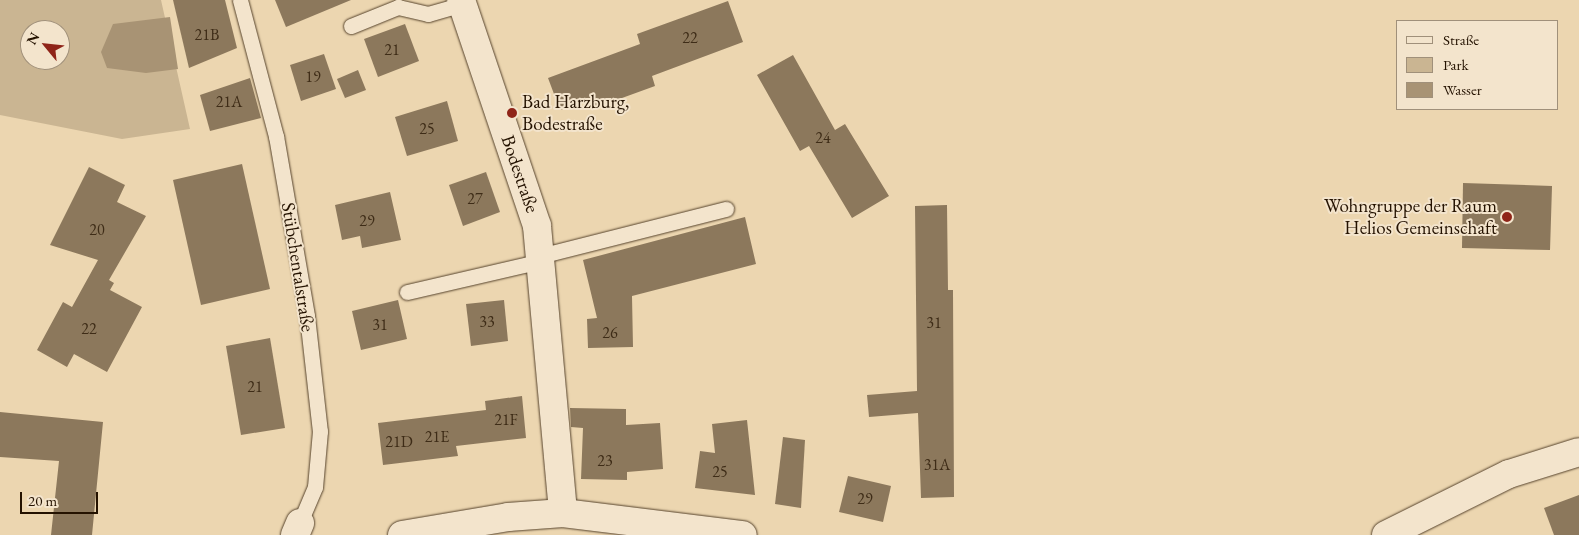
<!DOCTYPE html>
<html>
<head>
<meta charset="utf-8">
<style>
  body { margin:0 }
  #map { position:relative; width:1579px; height:535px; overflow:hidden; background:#ecd6b0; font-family:"EB Garamond",serif }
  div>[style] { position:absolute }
  .green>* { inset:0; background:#cab592 }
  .water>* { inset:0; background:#a89374 }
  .building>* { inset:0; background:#8c785c }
  .roads { filter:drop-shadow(0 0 1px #56432c) drop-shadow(0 0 1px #56432c) }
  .service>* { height:15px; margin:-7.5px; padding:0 7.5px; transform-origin:7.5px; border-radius:7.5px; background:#f3e4cc }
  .minor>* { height:28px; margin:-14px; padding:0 14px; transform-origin:14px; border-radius:14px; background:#f3e4cc }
  .dots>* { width:14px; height:14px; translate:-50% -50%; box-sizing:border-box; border:2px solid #f3e4cc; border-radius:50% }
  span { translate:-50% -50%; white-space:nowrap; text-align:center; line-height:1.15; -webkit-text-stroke:4px #f3e4cc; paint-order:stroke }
  .number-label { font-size:16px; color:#3e2c17 }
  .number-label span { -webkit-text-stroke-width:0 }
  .poi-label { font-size:19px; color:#241200 }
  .left { translate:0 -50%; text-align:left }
  .right { translate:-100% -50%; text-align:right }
  .street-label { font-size:19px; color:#241200 }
  .legend { position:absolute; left:1396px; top:20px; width:162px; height:90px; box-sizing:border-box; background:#f3e4cc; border:1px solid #a0907a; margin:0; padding:6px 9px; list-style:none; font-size:15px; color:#241200 }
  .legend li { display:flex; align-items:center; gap:10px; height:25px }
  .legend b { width:25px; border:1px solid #a0907a }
  .north { position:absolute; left:20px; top:20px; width:50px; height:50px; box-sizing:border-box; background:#f3e4cc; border:1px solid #a0907a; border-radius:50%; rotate:298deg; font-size:14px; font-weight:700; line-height:20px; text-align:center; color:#241200 }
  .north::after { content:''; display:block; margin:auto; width:18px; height:22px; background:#8f2418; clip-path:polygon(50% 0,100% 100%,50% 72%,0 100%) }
  .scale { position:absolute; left:20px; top:492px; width:78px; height:22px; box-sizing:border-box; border:2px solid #241200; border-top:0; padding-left:6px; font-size:15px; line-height:18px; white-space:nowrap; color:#241200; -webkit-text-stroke:4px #f3e4cc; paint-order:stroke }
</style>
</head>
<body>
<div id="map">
  <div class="green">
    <i style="clip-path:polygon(evenodd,0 0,161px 0,190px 129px,122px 139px,0 115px,0 0,30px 30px,60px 30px,60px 60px,30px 60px,30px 30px)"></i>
  </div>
  <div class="water">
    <i style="clip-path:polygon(170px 17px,178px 69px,146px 73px,107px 68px,101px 52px,113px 24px)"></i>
  </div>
  <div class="building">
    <i style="clip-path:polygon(173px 0,225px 0,237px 48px,189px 68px)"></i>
    <i style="clip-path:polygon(275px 0,351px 0,286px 27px)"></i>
    <i style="clip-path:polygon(728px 1px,743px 42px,652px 76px,655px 86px,589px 110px,586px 102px,560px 110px,548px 78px,640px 44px,637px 34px)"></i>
    <i style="clip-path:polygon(405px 24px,419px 61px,378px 77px,364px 39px)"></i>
    <i style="clip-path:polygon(324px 54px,336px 89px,301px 101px,290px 65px)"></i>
    <i style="clip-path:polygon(793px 55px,835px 130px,845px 124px,889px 196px,852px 218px,809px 146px,800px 151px,757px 75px)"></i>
    <i style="clip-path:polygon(358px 70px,366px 90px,345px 98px,337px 79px)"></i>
    <i style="clip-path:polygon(250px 78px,261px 118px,210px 131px,200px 95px)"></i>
    <i style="clip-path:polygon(447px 101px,458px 141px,407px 156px,395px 117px)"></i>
    <i style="clip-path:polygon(242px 164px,270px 289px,201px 305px,173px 180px)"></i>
    <i style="clip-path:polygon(89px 167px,125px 185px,117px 202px,146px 216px,109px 280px,114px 283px,110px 290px,142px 307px,107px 372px,74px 354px,67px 367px,37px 350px,63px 302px,72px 307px,98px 260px,50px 245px)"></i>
    <i style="clip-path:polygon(486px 172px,500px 212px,463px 226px,449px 185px)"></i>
    <i style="clip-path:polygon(1463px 183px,1552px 186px,1550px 250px,1462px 248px)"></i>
    <i style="clip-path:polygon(390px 192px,401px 240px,362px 248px,360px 236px,342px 240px,335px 205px)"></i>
    <i style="clip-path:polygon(947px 205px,948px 290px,953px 290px,954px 497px,921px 498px,918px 413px,869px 417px,867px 395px,917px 391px,915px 206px)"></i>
    <i style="clip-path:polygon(745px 217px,756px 264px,632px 296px,633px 347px,588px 348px,587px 319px,597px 318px,583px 260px)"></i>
    <i style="clip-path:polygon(398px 300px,407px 339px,361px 350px,352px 311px)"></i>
    <i style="clip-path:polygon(504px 300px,508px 341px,471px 346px,466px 304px)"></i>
    <i style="clip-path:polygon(270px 338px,285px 428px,241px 435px,226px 346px)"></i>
    <i style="clip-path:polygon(522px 396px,526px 438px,456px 446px,458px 456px,383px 465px,378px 423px,486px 410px,485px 401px)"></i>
    <i style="clip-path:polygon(570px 408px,626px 409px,626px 425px,660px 423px,663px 469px,627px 472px,627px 480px,581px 479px,583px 428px,571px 427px)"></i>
    <i style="clip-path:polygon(0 412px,103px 422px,92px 535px,51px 535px,59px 461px,0 457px)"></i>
    <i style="clip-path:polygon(747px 420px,755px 495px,695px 488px,700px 451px,715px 453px,712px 424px)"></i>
    <i style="clip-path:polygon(783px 437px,805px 440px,801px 508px,775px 504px)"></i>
    <i style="clip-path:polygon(848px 476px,891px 486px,883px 522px,839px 512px)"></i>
    <i style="clip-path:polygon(1579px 495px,1579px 535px,1554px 535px,1544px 508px)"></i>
  </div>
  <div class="roads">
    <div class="service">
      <i style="left:240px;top:0;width:141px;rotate:75.2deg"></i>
      <i style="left:276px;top:136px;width:183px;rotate:80.2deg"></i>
      <i style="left:307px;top:316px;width:116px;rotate:83.6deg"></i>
      <i style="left:320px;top:431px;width:56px;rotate:95.1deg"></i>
      <i style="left:315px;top:487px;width:39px;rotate:113deg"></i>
      <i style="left:351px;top:26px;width:51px;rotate:-22deg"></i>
      <i style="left:398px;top:7px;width:31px;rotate:13deg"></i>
      <i style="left:428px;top:14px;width:35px;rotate:-16deg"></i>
      <i style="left:540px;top:256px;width:192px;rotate:-14.2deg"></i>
      <i style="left:407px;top:292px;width:138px;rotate:-13deg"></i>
    </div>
    <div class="minor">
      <i style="left:461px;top:0;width:238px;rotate:71.4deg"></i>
      <i style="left:537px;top:226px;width:288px;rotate:84.8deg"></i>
      <i style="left:295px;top:535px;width:13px;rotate:-67deg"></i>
      <i style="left:402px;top:535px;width:108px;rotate:-9.6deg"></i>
      <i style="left:508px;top:517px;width:55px;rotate:-4.2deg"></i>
      <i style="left:563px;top:513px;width:181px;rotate:7deg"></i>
      <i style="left:1386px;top:535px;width:137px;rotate:-26.4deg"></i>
      <i style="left:1509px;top:474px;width:73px;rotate:-17.4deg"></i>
    </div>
  </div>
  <div class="dots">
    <i style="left:512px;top:113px;background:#8f2418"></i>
    <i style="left:1507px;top:217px;background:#8f2418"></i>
  </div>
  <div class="number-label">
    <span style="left:207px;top:35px">21B</span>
    <span style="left:690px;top:38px">22</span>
    <span style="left:392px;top:50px">21</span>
    <span style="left:313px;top:77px">19</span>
    <span style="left:229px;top:102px">21A</span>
    <span style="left:427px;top:129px">25</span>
    <span style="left:823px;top:138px">24</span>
    <span style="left:475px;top:199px">27</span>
    <span style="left:367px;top:221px">29</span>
    <span style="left:97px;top:230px">20</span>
    <span style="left:487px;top:322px">33</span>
    <span style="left:934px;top:323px">31</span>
    <span style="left:380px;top:325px">31</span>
    <span style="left:89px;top:329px">22</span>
    <span style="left:610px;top:333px">26</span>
    <span style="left:255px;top:387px">21</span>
    <span style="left:506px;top:420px">21F</span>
    <span style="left:437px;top:437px">21E</span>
    <span style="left:399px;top:442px">21D</span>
    <span style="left:605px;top:461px">23</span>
    <span style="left:937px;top:465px">31A</span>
    <span style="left:720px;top:472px">25</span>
    <span style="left:865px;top:499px">29</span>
  </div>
  <div class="poi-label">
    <span class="left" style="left:522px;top:113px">Bad Harzburg,<br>Bodestraße</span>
    <span class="right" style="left:1497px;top:217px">Wohngruppe der Raum<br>Helios Gemeinschaft</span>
  </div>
  <div class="street-label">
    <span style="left:520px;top:174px;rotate:71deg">Bodestraße</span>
    <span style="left:298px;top:267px;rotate:81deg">Stübchentalstraße</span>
  </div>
  <ul class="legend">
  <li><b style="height:6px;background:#f3e4cc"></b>Straße</li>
  <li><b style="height:14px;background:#cab592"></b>Park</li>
  <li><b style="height:14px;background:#a89374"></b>Wasser</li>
  </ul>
  <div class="north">N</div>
  <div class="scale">20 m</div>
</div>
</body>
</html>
